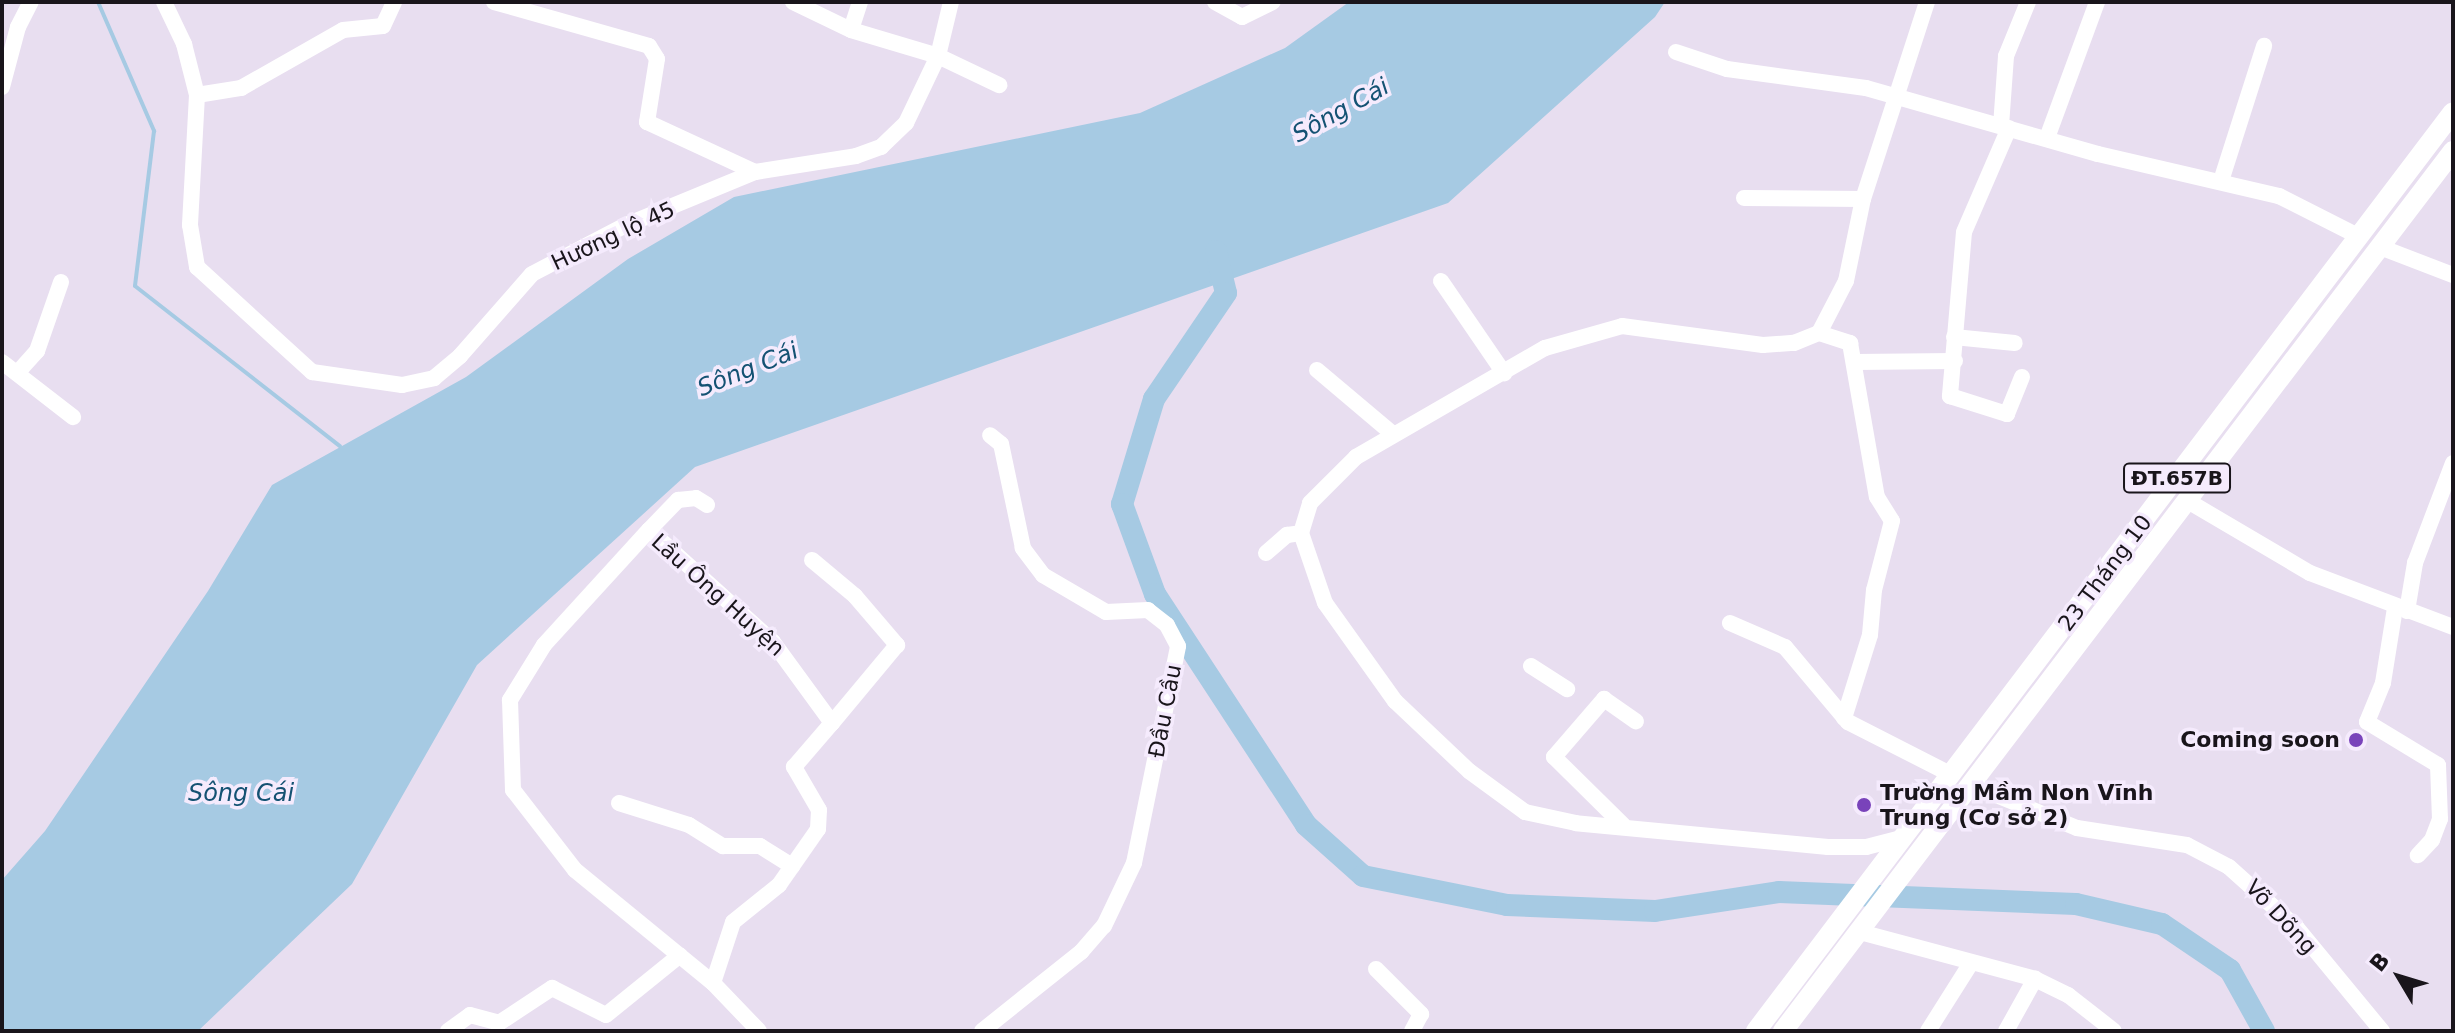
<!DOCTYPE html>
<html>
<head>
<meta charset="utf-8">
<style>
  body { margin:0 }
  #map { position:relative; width:2455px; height:1033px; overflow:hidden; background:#e8def0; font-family:"DejaVu Sans",sans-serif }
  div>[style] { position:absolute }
  .water>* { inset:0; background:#a6cae3 }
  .stream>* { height:4px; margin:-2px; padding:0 2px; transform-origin:2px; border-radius:2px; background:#a6cae3 }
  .river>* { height:22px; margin:-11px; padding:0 11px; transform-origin:11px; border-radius:11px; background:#a6cae3 }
  .minor>* { height:16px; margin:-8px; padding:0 8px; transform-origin:8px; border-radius:8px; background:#fff }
  .major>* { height:20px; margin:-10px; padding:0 10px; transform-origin:10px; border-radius:10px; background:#fff }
  .dots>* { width:22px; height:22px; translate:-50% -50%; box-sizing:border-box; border:4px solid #f5ebfd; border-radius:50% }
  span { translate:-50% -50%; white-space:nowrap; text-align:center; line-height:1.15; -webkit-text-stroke:7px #f5ebfd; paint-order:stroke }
  .shield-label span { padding:2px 6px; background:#f5ebfd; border:2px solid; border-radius:6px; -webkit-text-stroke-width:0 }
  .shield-label { font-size:20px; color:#19151b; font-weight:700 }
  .street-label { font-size:22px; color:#19151b }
  .poi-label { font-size:22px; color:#19151b; font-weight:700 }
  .right { translate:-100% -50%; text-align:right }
  .left { translate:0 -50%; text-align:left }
  .water-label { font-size:24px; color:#145273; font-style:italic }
  .frame { position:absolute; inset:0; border:4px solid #19151b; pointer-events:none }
  .north { position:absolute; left:2359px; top:937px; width:80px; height:80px; -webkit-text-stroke:6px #f5ebfd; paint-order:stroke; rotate:308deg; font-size:22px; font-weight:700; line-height:32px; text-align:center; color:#19151b }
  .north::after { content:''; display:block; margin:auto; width:28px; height:36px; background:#19151b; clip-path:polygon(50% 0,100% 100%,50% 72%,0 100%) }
</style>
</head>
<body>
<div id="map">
  <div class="water">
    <i style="clip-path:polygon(1349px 2px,1665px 2px,1655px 17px,1448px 203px,695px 467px,477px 665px,352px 884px,198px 1031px,2px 1031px,2px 880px,45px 831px,208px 591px,272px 485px,466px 377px,628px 259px,734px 197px,1140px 113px,1285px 48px)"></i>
  </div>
  <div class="stream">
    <i style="left:98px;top:2px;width:141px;rotate:66.5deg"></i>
    <i style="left:154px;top:131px;width:156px;rotate:97deg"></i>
    <i style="left:135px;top:286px;width:260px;rotate:38deg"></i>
  </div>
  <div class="river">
    <i style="left:1216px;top:251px;width:43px;rotate:76.6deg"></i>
    <i style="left:1226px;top:293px;width:128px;rotate:124.2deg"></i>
    <i style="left:1154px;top:399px;width:110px;rotate:106.9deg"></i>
    <i style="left:1122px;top:504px;width:96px;rotate:69.9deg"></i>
    <i style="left:1155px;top:594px;width:276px;rotate:56.8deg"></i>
    <i style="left:1306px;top:825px;width:76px;rotate:41.8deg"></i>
    <i style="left:1363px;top:876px;width:147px;rotate:11.4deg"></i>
    <i style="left:1507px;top:905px;width:148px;rotate:2.3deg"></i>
    <i style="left:1655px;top:911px;width:125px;rotate:-8.7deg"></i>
    <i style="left:1779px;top:892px;width:297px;rotate:2.3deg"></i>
    <i style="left:2076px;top:904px;width:88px;rotate:13.1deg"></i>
    <i style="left:2162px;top:924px;width:82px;rotate:34.1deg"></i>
    <i style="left:2230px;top:970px;width:70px;rotate:60.9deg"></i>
  </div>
  <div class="minor">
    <i style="left:164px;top:2px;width:47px;rotate:64.5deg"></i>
    <i style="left:184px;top:44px;width:53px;rotate:75.7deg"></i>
    <i style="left:197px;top:95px;width:130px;rotate:93.1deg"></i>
    <i style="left:190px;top:225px;width:43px;rotate:80.5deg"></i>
    <i style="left:197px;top:267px;width:156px;rotate:42.4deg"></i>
    <i style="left:312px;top:372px;width:91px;rotate:8.2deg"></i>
    <i style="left:402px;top:385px;width:33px;rotate:-12deg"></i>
    <i style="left:434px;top:378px;width:34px;rotate:-40deg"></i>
    <i style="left:460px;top:356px;width:109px;rotate:-48.7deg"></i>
    <i style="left:532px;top:274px;width:104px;rotate:-27.6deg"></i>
    <i style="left:624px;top:226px;width:142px;rotate:-22.4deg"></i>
    <i style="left:755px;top:172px;width:102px;rotate:-9deg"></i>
    <i style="left:856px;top:156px;width:27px;rotate:-20deg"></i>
    <i style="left:881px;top:147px;width:35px;rotate:-44deg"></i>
    <i style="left:906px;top:123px;width:74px;rotate:-64.5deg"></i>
    <i style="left:938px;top:56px;width:56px;rotate:-76.5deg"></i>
    <i style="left:494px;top:2px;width:161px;rotate:15.8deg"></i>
    <i style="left:649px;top:46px;width:15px;rotate:58deg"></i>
    <i style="left:657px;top:59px;width:64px;rotate:99deg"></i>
    <i style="left:647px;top:122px;width:119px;rotate:24.8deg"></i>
    <i style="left:793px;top:2px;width:64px;rotate:25.8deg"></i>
    <i style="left:860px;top:2px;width:29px;rotate:108deg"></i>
    <i style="left:851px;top:30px;width:91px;rotate:16.6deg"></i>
    <i style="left:938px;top:56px;width:68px;rotate:25.4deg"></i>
    <i style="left:1215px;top:2px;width:31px;rotate:29deg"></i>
    <i style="left:1242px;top:17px;width:34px;rotate:-26deg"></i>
    <i style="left:1676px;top:52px;width:54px;rotate:18.4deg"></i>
    <i style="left:1727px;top:69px;width:140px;rotate:7.8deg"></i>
    <i style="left:1866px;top:88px;width:241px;rotate:15.9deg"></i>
    <i style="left:2098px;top:154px;width:186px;rotate:13.1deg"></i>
    <i style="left:2279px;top:196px;width:91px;rotate:26.8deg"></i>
    <i style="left:2px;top:87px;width:62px;rotate:-75.1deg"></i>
    <i style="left:18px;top:27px;width:28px;rotate:-63deg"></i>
    <i style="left:197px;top:95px;width:45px;rotate:-9deg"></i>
    <i style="left:241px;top:88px;width:117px;rotate:-29.6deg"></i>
    <i style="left:343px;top:30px;width:40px;rotate:-5.7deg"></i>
    <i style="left:383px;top:26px;width:26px;rotate:-65deg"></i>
    <i style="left:2001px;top:126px;width:70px;rotate:-85.9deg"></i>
    <i style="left:2006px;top:56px;width:58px;rotate:-67.8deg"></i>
    <i style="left:2009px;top:128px;width:113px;rotate:113.4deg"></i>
    <i style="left:1964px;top:232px;width:165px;rotate:94.9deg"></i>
    <i style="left:1950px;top:396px;width:60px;rotate:17.5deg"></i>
    <i style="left:2007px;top:414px;width:40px;rotate:-68deg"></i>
    <i style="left:2047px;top:138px;width:145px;rotate:-69.8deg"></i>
    <i style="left:2221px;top:181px;width:142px;rotate:-72.3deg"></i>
    <i style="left:1744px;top:198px;width:119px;rotate:0.5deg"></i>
    <i style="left:2380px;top:247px;width:78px;rotate:21deg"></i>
    <i style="left:1441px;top:281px;width:112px;rotate:55.6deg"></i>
    <i style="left:1819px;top:333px;width:33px;rotate:18deg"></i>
    <i style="left:1850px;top:343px;width:156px;rotate:80.1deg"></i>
    <i style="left:1877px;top:497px;width:28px;rotate:58deg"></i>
    <i style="left:1892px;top:521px;width:71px;rotate:104.6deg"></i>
    <i style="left:1874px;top:590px;width:45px;rotate:95.1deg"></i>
    <i style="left:1870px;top:635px;width:87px;rotate:107.4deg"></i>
    <i style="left:1954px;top:337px;width:61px;rotate:5.6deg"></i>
    <i style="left:2px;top:362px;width:90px;rotate:37.8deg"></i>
    <i style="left:1855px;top:362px;width:100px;rotate:-0.6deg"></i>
    <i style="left:1317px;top:370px;width:99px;rotate:40.1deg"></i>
    <i style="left:19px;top:371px;width:27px;rotate:-48deg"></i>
    <i style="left:37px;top:351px;width:73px;rotate:-70.8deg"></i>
    <i style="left:2186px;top:500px;width:144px;rotate:30.5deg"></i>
    <i style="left:2310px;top:573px;width:153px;rotate:20.7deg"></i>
    <i style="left:649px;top:530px;width:42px;rotate:-46deg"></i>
    <i style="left:678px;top:500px;width:18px;rotate:-6deg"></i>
    <i style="left:696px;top:498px;width:13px;rotate:32deg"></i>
    <i style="left:1266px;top:553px;width:28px;rotate:-41deg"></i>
    <i style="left:1287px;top:535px;width:14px;rotate:-8deg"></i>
    <i style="left:812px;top:560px;width:56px;rotate:39.9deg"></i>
    <i style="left:855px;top:596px;width:65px;rotate:49.4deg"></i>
    <i style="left:897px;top:645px;width:102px;rotate:129.8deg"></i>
    <i style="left:2395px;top:608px;width:76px;rotate:99.1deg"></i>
    <i style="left:2383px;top:683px;width:42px;rotate:112.3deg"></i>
    <i style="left:2367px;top:722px;width:83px;rotate:31.2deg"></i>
    <i style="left:2438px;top:765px;width:54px;rotate:87.9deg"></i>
    <i style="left:2440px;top:819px;width:22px;rotate:111deg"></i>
    <i style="left:2432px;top:840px;width:21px;rotate:133deg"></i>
    <i style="left:2407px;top:611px;width:49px;rotate:-80.5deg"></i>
    <i style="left:2415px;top:563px;width:107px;rotate:-69.2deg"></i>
    <i style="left:1730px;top:623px;width:60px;rotate:23.6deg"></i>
    <i style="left:1785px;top:647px;width:98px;rotate:50deg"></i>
    <i style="left:1848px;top:722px;width:117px;rotate:27deg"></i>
    <i style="left:1531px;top:666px;width:43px;rotate:32.6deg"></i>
    <i style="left:1972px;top:785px;width:113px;rotate:22.3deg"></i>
    <i style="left:2077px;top:828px;width:111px;rotate:8.8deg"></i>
    <i style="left:2187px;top:845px;width:47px;rotate:27.6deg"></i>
    <i style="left:2229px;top:867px;width:91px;rotate:41.9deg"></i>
    <i style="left:2297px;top:928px;width:134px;rotate:50.5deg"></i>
    <i style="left:619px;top:803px;width:73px;rotate:17.4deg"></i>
    <i style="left:689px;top:825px;width:40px;rotate:32deg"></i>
    <i style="left:723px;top:846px;width:37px"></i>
    <i style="left:760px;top:846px;width:38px;rotate:32deg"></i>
    <i style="left:1623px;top:825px;width:97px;rotate:-135.4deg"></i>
    <i style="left:1554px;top:757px;width:77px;rotate:-49.2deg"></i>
    <i style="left:1604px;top:699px;width:39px;rotate:35deg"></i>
    <i style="left:1905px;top:837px;width:40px;rotate:165.6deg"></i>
    <i style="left:1866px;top:847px;width:38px;rotate:180deg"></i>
    <i style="left:1828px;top:847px;width:253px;rotate:-174.6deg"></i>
    <i style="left:1576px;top:823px;width:52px;rotate:-167.8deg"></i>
    <i style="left:1525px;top:812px;width:69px;rotate:-143.8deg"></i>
    <i style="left:1469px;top:771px;width:102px;rotate:-136.6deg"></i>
    <i style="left:1395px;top:701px;width:120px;rotate:-125.5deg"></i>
    <i style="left:1325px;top:603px;width:74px;rotate:-108.9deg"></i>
    <i style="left:1301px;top:533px;width:31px;rotate:-73deg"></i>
    <i style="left:1310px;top:503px;width:65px;rotate:-45deg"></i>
    <i style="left:1356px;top:457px;width:218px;rotate:-30deg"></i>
    <i style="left:1545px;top:348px;width:80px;rotate:-15.9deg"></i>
    <i style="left:1622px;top:326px;width:142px;rotate:7.7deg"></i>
    <i style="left:1763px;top:345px;width:31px;rotate:-4deg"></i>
    <i style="left:1794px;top:343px;width:27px;rotate:-22deg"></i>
    <i style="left:1819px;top:333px;width:59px;rotate:-62.6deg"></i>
    <i style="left:1846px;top:281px;width:84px;rotate:-78.3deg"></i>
    <i style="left:1863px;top:199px;width:207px;rotate:-72deg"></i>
    <i style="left:1860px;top:932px;width:181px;rotate:15deg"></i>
    <i style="left:2035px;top:979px;width:37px;rotate:26deg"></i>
    <i style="left:2068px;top:995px;width:58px;rotate:38deg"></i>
    <i style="left:1376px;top:969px;width:64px;rotate:45deg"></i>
    <i style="left:1421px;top:1014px;width:19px;rotate:118deg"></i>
    <i style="left:713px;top:983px;width:64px;rotate:-71.8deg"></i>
    <i style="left:733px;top:922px;width:59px;rotate:-38.8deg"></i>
    <i style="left:779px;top:885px;width:68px;rotate:-55.1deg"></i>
    <i style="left:818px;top:829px;width:19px;rotate:-87deg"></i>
    <i style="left:819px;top:810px;width:50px;rotate:-120.2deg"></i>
    <i style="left:794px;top:767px;width:58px;rotate:-49.2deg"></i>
    <i style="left:832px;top:723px;width:100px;rotate:-126.1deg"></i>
    <i style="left:773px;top:642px;width:167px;rotate:-137.9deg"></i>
    <i style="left:649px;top:530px;width:156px;rotate:132.4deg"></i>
    <i style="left:544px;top:645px;width:65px;rotate:121.7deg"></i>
    <i style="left:510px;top:700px;width:90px;rotate:88.1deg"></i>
    <i style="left:513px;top:790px;width:101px;rotate:52.2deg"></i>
    <i style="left:575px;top:870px;width:178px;rotate:39.3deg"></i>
    <i style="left:713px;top:983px;width:66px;rotate:46.2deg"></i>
    <i style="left:448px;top:1031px;width:27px;rotate:-36deg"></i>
    <i style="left:470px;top:1015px;width:30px;rotate:15deg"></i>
    <i style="left:499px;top:1023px;width:64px;rotate:-33.4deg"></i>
    <i style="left:552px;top:988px;width:60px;rotate:26.6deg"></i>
    <i style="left:606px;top:1015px;width:95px;rotate:-39deg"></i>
    <i style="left:982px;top:1031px;width:127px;rotate:-38.6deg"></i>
    <i style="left:1081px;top:952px;width:35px;rotate:-49deg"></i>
    <i style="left:1104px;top:926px;width:70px;rotate:-64.5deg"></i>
    <i style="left:1134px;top:863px;width:221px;rotate:-78.5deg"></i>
    <i style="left:1178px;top:646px;width:24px;rotate:-118deg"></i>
    <i style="left:1167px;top:625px;width:24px;rotate:-142deg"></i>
    <i style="left:1148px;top:610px;width:42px;rotate:177.3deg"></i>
    <i style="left:1106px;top:612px;width:73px;rotate:-149.6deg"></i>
    <i style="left:1043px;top:575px;width:34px;rotate:-127deg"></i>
    <i style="left:1023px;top:548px;width:106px;rotate:-101.9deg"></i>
    <i style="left:1001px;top:444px;width:14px;rotate:-141deg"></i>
    <i style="left:1928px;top:1031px;width:80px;rotate:-57.7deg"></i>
    <i style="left:2006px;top:1031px;width:60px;rotate:-60.9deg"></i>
  </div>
  <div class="major">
    <i style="left:1756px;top:1031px;width:1153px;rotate:-52.82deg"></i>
    <i style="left:1783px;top:1031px;width:1106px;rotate:-52.72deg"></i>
  </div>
  <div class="dots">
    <i style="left:2356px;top:740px;background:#7943ba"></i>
    <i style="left:1864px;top:805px;background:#7943ba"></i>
  </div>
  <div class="shield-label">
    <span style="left:2177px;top:478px">ĐT.657B</span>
  </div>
  <div class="street-label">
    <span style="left:613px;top:236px;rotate:-25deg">Hương lộ 45</span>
    <span style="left:2105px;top:573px;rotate:-53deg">23 Tháng 10</span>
    <span style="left:718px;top:595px;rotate:42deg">Lầu Ông Huyện</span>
    <span style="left:1165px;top:711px;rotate:-79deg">Đầu Cầu</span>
    <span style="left:2281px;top:917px;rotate:47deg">Võ Dõng</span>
  </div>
  <div class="poi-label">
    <span class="right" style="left:2340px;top:740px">Coming soon</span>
    <span class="left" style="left:1880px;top:805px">Trường Mầm Non Vĩnh<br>Trung (Cơ sở 2)</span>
  </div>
  <div class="water-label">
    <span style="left:1341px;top:111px;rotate:-29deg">Sông Cái</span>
    <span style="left:748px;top:370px;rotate:-22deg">Sông Cái</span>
    <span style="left:241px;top:794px">Sông Cái</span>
  </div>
  <div class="frame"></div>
  <div class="north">B</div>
</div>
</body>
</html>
